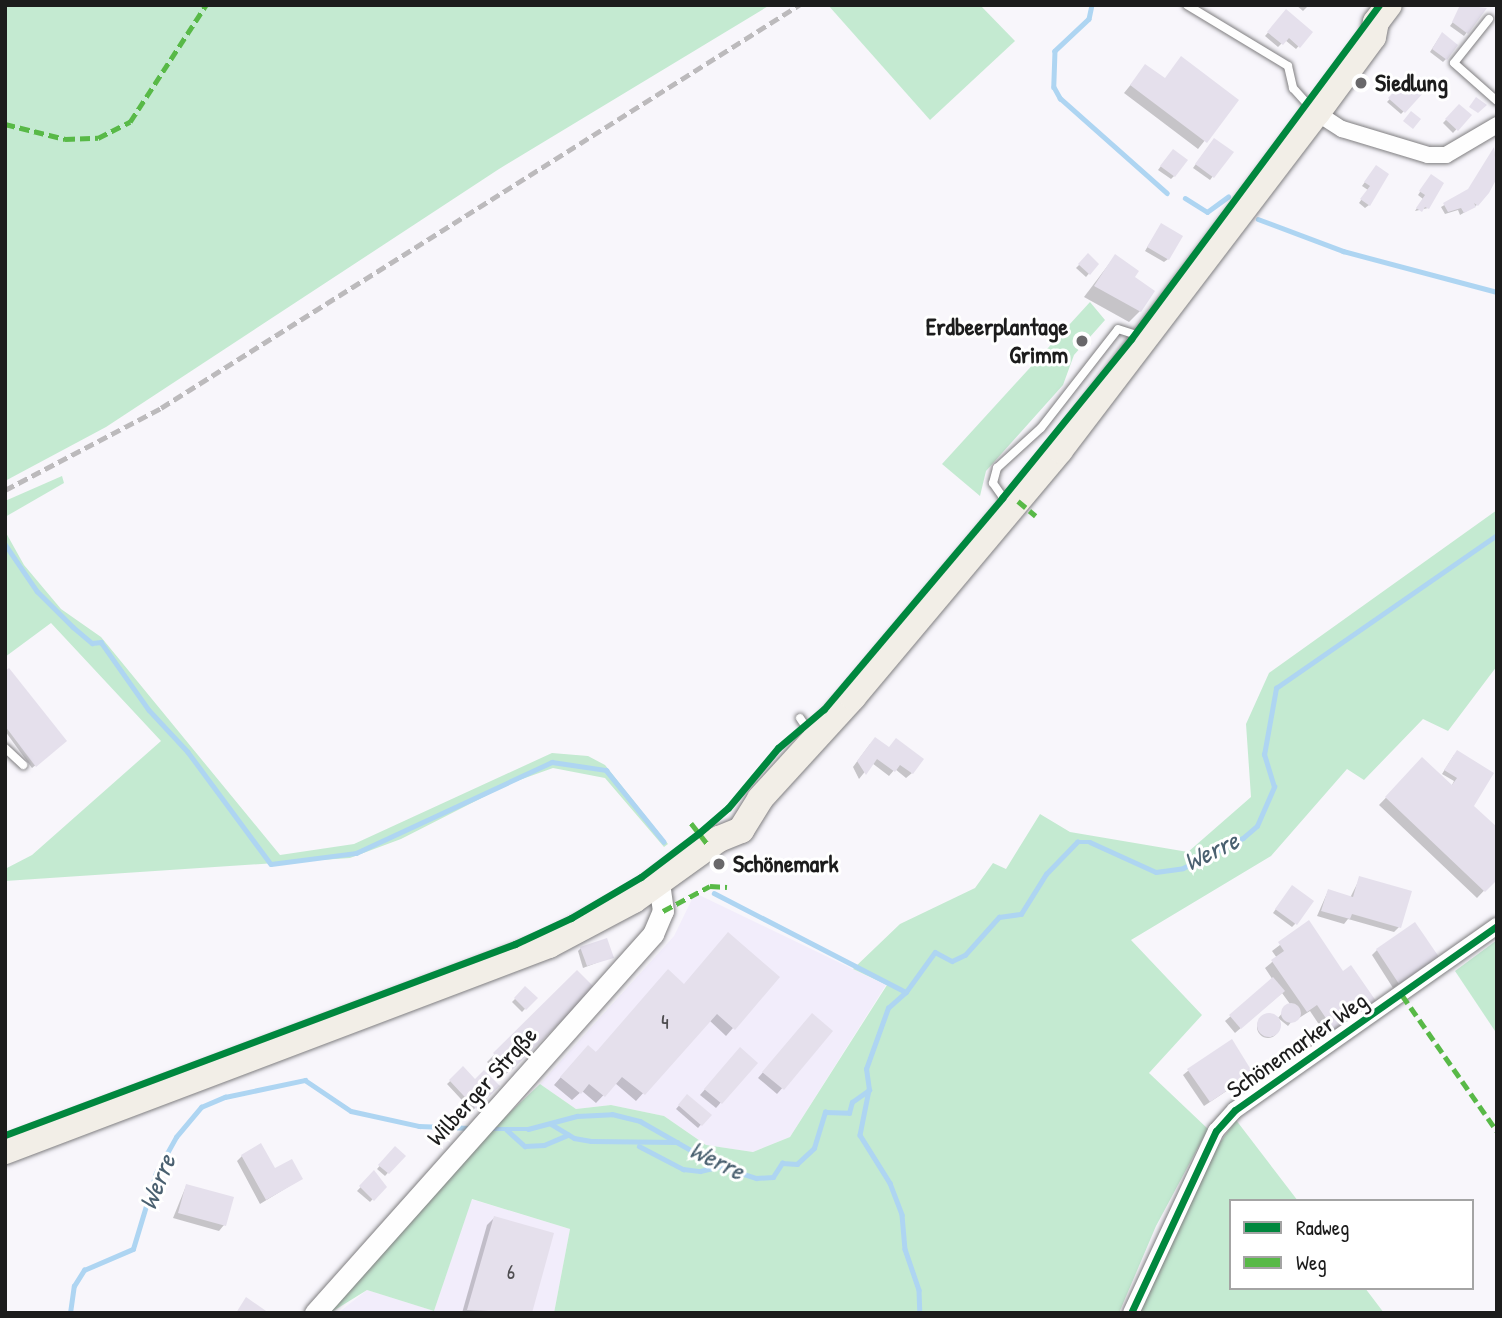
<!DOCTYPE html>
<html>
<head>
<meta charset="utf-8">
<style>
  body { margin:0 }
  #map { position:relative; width:1502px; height:1318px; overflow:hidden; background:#f8f6fb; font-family:"Patrick Hand",sans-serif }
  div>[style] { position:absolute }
  .built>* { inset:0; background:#f2edfb }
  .green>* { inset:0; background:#c4ead1 }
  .shadow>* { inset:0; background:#0003 }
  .round { border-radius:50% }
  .stream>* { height:4.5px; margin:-2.25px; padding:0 2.25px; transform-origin:2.25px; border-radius:2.25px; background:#aed5f2 }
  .building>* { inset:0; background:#e5e0ec }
  .roads { filter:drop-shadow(0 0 2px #7f7e80) drop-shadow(0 0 2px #7f7e80) }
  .service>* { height:8px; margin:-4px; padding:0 4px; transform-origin:4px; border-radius:4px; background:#fefefe }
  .minor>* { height:16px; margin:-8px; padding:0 8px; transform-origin:8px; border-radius:8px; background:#fefefe }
  .tertiary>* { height:21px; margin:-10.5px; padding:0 10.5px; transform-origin:10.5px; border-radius:10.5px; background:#fefefe }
  .primary>* { height:26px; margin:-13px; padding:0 13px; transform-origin:13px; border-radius:13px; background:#f2eee7 }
  .rail>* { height:4.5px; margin-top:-2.25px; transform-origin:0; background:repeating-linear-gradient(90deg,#bcbabc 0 10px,transparent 0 15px) }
  .quiet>* { height:5px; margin-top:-2.5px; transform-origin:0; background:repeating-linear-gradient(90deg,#58b947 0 10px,transparent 0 15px) }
  .cycleway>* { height:7px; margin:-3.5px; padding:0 3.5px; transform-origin:3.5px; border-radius:3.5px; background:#00873e }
  .dots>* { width:19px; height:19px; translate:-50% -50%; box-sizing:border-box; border:4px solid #fff; border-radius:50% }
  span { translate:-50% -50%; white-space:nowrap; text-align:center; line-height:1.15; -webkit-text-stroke:6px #fff; paint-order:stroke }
  .number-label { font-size:21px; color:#4f4e51 }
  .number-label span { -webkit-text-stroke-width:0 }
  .poi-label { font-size:24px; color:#1c1c1c; font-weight:700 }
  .left { translate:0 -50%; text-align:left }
  .right { translate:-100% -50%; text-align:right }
  .street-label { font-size:24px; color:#1c1c1c }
  .water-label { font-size:26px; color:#4a6070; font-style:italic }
  .frame { position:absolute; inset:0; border:7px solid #1c1c1c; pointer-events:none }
  .legend { position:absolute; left:1229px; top:1199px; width:245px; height:91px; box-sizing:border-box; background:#fff; border:2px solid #a4a4a4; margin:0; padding:9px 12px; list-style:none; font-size:21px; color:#1c1c1c }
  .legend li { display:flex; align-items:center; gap:14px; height:35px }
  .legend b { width:35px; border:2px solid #a4a4a4 }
</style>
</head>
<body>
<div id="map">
  <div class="built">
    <i style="clip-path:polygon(695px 893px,886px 985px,790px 1137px,753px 1152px,706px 1145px,664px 1116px,611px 1105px,576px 1109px,540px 1084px,674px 936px)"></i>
    <i style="clip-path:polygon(471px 1199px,570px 1229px,554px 1313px,338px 1313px,367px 1290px,434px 1311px)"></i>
  </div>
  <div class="green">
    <i style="clip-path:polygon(5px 5px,770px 5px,499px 169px,106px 427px,5px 481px)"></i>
    <i style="clip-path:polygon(828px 5px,980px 5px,1015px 41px,930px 120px)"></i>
    <i style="clip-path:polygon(1090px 302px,1105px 320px,1074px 355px,1063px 385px,986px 471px,980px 496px,942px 464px)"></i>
    <i style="clip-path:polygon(62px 476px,64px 483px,5px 517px,5px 501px)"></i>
    <i style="clip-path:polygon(1497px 510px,1497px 666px,1448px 731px,1423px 719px,1364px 780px,1347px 769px,1271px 856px,1131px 940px,1202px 1015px,1149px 1073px,1208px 1129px,1156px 1226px,1119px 1313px,554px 1313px,570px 1229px,472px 1199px,434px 1311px,367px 1290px,330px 1313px,481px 1140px,540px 1084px,576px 1109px,611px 1105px,664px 1116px,706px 1145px,753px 1152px,790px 1137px,887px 985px,853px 969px,900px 924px,975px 888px,993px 863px,1006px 869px,1040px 814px,1070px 832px,1188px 852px,1251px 797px,1246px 724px,1269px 673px)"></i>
    <i style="clip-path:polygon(5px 531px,24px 565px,61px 609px,101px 637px,280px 855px,354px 844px,552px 753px,588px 756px,605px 765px,668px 844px,664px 847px,605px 778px,553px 768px,511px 783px,401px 839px,350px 858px,5px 881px,5px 869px,32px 855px,161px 741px,51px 623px,5px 657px)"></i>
    <i style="clip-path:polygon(1497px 940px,1497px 1034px,1455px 971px)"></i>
    <i style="clip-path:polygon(1236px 1120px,1298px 1201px,1231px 1201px,1231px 1288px,1365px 1288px,1384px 1313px,1137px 1313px,1214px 1151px)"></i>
  </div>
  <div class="shadow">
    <i style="clip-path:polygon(1296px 5px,1309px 5px,1303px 11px)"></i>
    <i style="clip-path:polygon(1465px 5px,1485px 9px,1464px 36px,1450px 26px)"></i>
    <i style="clip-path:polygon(1286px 12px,1310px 33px,1296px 49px,1285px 40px,1278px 47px,1265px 36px)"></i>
    <i style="clip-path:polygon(1439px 38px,1446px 59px,1443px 62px,1430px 52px)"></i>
    <i style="clip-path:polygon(1146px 66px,1164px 80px,1237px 100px,1198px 149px,1124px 93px)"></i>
    <i style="clip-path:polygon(1408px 79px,1422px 92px,1401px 114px,1387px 102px)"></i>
    <i style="clip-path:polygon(1459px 106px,1469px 115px,1453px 133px,1443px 123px)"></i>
    <i style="clip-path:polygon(1211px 143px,1231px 152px,1210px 180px,1193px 168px)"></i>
    <i style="clip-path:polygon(1494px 149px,1497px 173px,1477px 205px,1460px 215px,1458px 210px,1445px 214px,1441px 207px,1467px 192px)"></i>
    <i style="clip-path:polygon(1170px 154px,1174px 176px,1171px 179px,1158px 170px)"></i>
    <i style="clip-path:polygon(1373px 171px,1369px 205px,1365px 208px,1359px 203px,1368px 190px,1362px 186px)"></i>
    <i style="clip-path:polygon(1428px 180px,1428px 208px,1415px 211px,1423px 199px,1418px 195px)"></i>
    <i style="clip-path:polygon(1159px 228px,1168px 259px,1164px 262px,1145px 251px)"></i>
    <i style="clip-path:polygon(1088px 256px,1097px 264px,1086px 277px,1076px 268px)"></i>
    <i style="clip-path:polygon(1115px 256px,1133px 277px,1140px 311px,1129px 322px,1084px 297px)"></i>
    <i style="clip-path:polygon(5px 673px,62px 744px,32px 768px,5px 731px)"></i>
    <i style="clip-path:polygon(870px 744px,888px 749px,912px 773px,906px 778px,895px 769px,889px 776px,872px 763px,859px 779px,853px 767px)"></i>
    <i style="clip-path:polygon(1454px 755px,1497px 877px,1477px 898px,1379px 805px,1422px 760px,1451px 787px,1454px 781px,1442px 774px)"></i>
    <i style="clip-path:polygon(1360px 878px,1399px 927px,1394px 932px,1348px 919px,1344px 924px,1317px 916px,1328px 891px,1350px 898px)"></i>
    <i style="clip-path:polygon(1289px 891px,1295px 924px,1292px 927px,1273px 913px)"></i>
    <i style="clip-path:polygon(1309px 923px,1343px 973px,1373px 1001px,1326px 1035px,1310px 1011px,1299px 1018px,1297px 1015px,1288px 1026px,1278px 1018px,1290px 1004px,1282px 993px,1235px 1033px,1225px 1021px,1273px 980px,1265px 968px,1277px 958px,1272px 951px)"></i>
    <i style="clip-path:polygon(721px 942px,733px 1028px,726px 1036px,709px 1020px,636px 1101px,615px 1083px,596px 1103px,582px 1091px,572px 1100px,554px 1085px,581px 1054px,595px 1053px,683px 986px)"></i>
    <i style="clip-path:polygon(581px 948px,612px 957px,583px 968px,578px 951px)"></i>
    <i style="clip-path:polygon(1377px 950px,1437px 957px,1393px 988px,1372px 955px)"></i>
    <i style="clip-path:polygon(577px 972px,593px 988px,503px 1077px,487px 1062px)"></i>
    <i style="clip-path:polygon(525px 989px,535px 998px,522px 1012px,512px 1002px)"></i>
    <i class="round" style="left:1257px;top:1016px;width:22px;height:22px"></i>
    <i style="clip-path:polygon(807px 1020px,831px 1032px,777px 1094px,758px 1078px)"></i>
    <i style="clip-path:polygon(735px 1055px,755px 1063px,716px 1108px,700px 1095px)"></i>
    <i style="clip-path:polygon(463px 1069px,475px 1081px,498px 1086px,472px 1111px,447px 1084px)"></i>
    <i style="clip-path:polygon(1189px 1070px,1246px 1078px,1204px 1106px,1183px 1075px)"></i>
    <i style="clip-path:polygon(687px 1096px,709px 1115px,698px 1128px,676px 1109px)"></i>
    <i style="clip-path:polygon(395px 1148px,403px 1156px,385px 1176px,377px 1169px)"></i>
    <i style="clip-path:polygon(242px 1156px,274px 1171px,301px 1179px,260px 1204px,237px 1161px)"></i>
    <i style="clip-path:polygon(374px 1173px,384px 1187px,370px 1202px,357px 1191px)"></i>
    <i style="clip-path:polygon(186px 1186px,224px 1225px,219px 1231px,173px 1218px)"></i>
    <i style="clip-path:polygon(494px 1218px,530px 1313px,462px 1313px,487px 1225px)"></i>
  </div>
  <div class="stream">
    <i style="left:1092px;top:5px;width:14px;rotate:102deg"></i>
    <i style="left:1089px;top:19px;width:47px;rotate:136.7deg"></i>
    <i style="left:1055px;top:51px;width:36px;rotate:92deg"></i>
    <i style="left:1054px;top:87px;width:13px;rotate:61deg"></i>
    <i style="left:1060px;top:98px;width:143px;rotate:41.6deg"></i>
    <i style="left:1185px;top:198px;width:26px;rotate:32deg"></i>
    <i style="left:1207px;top:212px;width:26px;rotate:-36deg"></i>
    <i style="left:1258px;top:219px;width:91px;rotate:20.6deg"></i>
    <i style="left:1343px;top:251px;width:159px;rotate:14.9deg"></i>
    <i style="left:5px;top:544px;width:57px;rotate:55.8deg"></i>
    <i style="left:37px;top:591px;width:51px;rotate:45deg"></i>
    <i style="left:73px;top:627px;width:25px;rotate:40deg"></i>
    <i style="left:92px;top:643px;width:9px;rotate:-6deg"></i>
    <i style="left:101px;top:642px;width:83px;rotate:54.8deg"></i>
    <i style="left:149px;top:710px;width:57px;rotate:47.1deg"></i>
    <i style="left:188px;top:752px;width:139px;rotate:53.5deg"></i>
    <i style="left:271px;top:864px;width:86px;rotate:-7.4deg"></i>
    <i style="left:356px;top:853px;width:216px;rotate:-24.9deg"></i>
    <i style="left:552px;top:762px;width:55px;rotate:8.4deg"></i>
    <i style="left:606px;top:770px;width:92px;rotate:51.1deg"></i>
    <i style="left:714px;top:893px;width:216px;rotate:27.3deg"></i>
    <i style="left:869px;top:1090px;width:46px;rotate:101.3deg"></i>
    <i style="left:860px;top:1135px;width:57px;rotate:58deg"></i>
    <i style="left:890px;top:1183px;width:34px;rotate:69deg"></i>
    <i style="left:902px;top:1215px;width:34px;rotate:85deg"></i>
    <i style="left:905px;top:1249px;width:43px;rotate:71.1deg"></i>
    <i style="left:919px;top:1290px;width:23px;rotate:88deg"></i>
    <i style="left:551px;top:1124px;width:27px;rotate:31deg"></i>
    <i style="left:574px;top:1138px;width:17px;rotate:10deg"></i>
    <i style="left:591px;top:1141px;width:86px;rotate:0.7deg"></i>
    <i style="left:490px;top:1129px;width:38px"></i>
    <i style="left:528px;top:1129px;width:51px;rotate:-14.9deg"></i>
    <i style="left:577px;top:1116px;width:35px;rotate:-3deg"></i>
    <i style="left:612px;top:1114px;width:29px;rotate:14deg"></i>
    <i style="left:640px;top:1121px;width:91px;rotate:29.7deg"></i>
    <i style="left:719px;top:1166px;width:39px;rotate:18deg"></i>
    <i style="left:756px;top:1178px;width:17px;rotate:-3deg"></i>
    <i style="left:773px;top:1177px;width:17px;rotate:-57deg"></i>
    <i style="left:782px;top:1163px;width:15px;rotate:4deg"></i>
    <i style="left:797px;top:1164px;width:23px;rotate:-43deg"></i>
    <i style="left:814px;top:1148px;width:38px;rotate:-73deg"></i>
    <i style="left:825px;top:1112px;width:24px;rotate:2deg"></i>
    <i style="left:849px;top:1113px;width:11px;rotate:-75deg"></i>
    <i style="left:852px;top:1102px;width:21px;rotate:-35deg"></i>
    <i style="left:869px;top:1090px;width:21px;rotate:-98deg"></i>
    <i style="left:866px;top:1069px;width:65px;rotate:-70.2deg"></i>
    <i style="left:888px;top:1008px;width:24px;rotate:-42deg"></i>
    <i style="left:906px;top:992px;width:49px;rotate:-54.1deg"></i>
    <i style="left:935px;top:952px;width:19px;rotate:28deg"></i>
    <i style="left:952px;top:961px;width:14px;rotate:-25deg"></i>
    <i style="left:965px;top:955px;width:51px;rotate:-48.2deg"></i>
    <i style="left:999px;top:917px;width:22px;rotate:-8deg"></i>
    <i style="left:1021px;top:914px;width:47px;rotate:-58deg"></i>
    <i style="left:1046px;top:874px;width:45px;rotate:-45.9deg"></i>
    <i style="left:1077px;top:842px;width:13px"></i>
    <i style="left:1090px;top:842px;width:72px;rotate:24.4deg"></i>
    <i style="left:1156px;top:872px;width:27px;rotate:-8deg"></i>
    <i style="left:1183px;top:868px;width:67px;rotate:-26.6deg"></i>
    <i style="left:1243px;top:838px;width:18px;rotate:-41deg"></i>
    <i style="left:1257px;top:826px;width:43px;rotate:-66.4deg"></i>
    <i style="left:1274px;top:787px;width:34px;rotate:-107deg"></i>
    <i style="left:1264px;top:755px;width:68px;rotate:-79.8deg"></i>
    <i style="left:1276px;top:688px;width:269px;rotate:-34.7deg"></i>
    <i style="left:507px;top:1130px;width:24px;rotate:42deg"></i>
    <i style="left:525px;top:1146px;width:19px;rotate:-3deg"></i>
    <i style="left:544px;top:1145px;width:26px;rotate:-23deg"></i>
    <i style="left:639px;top:1146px;width:50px;rotate:27.6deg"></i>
    <i style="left:683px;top:1169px;width:17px;rotate:7deg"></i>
    <i style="left:700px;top:1171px;width:18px;rotate:-13deg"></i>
    <i style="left:70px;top:1313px;width:27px;rotate:-82deg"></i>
    <i style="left:74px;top:1286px;width:19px;rotate:-58deg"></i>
    <i style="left:84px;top:1270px;width:53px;rotate:-23.2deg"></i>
    <i style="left:133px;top:1249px;width:79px;rotate:-73.2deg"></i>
    <i style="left:156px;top:1173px;width:41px;rotate:-60.9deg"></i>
    <i style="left:176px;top:1137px;width:39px;rotate:-50deg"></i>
    <i style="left:201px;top:1107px;width:26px;rotate:-23deg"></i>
    <i style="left:225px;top:1097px;width:82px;rotate:-12deg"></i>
    <i style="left:305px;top:1080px;width:55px;rotate:34deg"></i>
    <i style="left:351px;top:1111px;width:70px;rotate:12.4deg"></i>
    <i style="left:419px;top:1126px;width:51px;rotate:2.2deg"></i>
  </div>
  <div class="building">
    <i style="clip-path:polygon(1460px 5px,1487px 8px,1468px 34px,1452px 22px)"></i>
    <i style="clip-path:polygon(1286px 9px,1313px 32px,1300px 48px,1289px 38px,1283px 45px,1267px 32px)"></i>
    <i style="clip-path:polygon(1442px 32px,1458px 45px,1447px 60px,1432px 49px)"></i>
    <i style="clip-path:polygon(1181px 56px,1239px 100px,1207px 143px,1130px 85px,1145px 64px,1165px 78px)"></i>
    <i style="clip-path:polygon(1408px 77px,1424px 92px,1405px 113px,1388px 98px)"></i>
    <i style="clip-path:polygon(1476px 97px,1487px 105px,1478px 113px,1469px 107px)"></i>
    <i style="clip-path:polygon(1459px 104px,1472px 115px,1458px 131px,1445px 119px)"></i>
    <i style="clip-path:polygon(1411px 111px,1421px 119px,1413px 129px,1403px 121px)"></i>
    <i style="clip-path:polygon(1214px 138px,1234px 152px,1214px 178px,1195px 164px)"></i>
    <i style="clip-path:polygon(1494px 147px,1497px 178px,1489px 193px,1478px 206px,1474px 203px,1476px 207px,1464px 213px,1461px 208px,1448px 212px,1443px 203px,1468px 189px)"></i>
    <i style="clip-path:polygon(1173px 149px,1188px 160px,1175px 177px,1160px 166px)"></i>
    <i style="clip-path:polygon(1376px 165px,1389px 174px,1370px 206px,1360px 199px,1370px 186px,1364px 182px)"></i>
    <i style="clip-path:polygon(1431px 174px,1444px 183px,1429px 209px,1425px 207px,1422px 212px,1416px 208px,1425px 195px,1419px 191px)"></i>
    <i style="clip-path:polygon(1161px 223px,1183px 236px,1169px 260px,1147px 247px)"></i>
    <i style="clip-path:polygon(1088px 253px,1099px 264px,1090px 275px,1078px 264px)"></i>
    <i style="clip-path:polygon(1115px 254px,1139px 271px,1135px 277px,1155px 291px,1141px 312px,1094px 286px)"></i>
    <i style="clip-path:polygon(9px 668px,67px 741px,36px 767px,5px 726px,5px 671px)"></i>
    <i style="clip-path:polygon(875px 737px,889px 747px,896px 738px,924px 759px,913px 774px,900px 765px,895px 772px,877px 759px,866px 775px,857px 761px)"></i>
    <i style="clip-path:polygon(1457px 750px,1494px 773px,1474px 806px,1497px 827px,1497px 880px,1485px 892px,1385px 797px,1422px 757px,1452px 785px,1457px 778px,1444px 770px)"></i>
    <i style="clip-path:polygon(1359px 876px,1412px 891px,1401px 928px,1352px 914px,1350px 919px,1321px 911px,1328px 889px,1353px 897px)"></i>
    <i style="clip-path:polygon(1292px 885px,1314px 901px,1297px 925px,1275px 909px)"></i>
    <i style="clip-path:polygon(1309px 920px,1343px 971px,1351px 965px,1376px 1001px,1334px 1030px,1317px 1005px,1307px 1012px,1271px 960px,1284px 951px,1278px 942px)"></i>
    <i style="clip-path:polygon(1415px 922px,1439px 957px,1399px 984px,1376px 949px)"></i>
    <i style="clip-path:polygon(728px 932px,780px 977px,735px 1030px,717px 1014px,645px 1095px,622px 1077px,605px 1097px,589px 1084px,581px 1094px,560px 1077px,588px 1045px,596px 1052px,668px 969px,684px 984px)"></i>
    <i style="clip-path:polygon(607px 938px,614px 958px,587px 966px,580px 947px)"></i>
    <i style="clip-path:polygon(577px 970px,595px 988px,511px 1071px,493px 1053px)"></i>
    <i style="clip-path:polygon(1273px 977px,1285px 991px,1241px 1029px,1229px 1015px)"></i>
    <i style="clip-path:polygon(525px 986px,538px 998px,526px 1010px,514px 998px)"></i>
    <i class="round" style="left:1281px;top:1003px;width:20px;height:20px"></i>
    <i style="clip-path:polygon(812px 1013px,833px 1031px,784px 1090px,762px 1072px)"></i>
    <i class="round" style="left:1257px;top:1013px;width:24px;height:24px"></i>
    <i style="clip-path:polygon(1232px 1039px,1253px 1073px,1210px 1102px,1187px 1069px)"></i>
    <i style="clip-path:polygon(740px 1047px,758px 1063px,722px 1104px,704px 1089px)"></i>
    <i style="clip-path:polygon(463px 1066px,475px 1079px,484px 1070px,500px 1086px,476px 1109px,449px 1080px)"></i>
    <i style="clip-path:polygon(687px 1094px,712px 1115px,702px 1126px,678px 1105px)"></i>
    <i style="clip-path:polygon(261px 1143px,275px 1168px,292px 1159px,303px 1179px,266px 1200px,241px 1155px)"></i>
    <i style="clip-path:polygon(395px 1146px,406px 1156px,389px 1174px,378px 1165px)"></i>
    <i style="clip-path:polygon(374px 1170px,387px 1187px,374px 1201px,359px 1186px)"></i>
    <i style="clip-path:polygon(186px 1184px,234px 1197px,226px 1226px,178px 1213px)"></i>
    <i style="clip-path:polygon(494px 1216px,554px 1233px,532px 1313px,467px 1310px)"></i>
    <i style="clip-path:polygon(246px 1297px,269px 1313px,236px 1313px)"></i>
  </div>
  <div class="roads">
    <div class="service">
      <i style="left:1187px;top:5px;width:118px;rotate:31.1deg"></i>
      <i style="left:1288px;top:66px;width:23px;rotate:77deg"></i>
      <i style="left:1293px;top:88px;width:31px;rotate:48deg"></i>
      <i style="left:1489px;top:19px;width:56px;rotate:128.5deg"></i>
      <i style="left:1454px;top:63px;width:57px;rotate:41.5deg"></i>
      <i style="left:1009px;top:506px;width:28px;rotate:-125deg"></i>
      <i style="left:993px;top:483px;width:16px;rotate:-75deg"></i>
      <i style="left:997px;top:468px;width:59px;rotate:-42.3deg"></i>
      <i style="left:1041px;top:428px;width:125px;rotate:-52.1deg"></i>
      <i style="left:1118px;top:329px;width:26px;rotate:18deg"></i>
      <i style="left:800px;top:718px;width:23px;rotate:56deg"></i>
      <i style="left:5px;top:748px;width:25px;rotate:43deg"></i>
    </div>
    <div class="minor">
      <i style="left:1317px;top:113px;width:30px;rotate:33deg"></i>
      <i style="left:1342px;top:129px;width:90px;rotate:16.8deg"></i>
      <i style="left:1428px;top:155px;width:18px"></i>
      <i style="left:1446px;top:155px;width:59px;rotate:-30.5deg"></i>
      <i style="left:1131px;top:1313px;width:201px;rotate:-65deg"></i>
      <i style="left:1216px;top:1131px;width:28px;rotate:-48deg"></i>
      <i style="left:1235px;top:1110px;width:320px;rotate:-35.1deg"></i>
    </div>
    <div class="tertiary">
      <i style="left:315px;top:1313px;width:508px;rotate:-48.27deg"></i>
      <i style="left:653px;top:934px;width:25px;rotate:-67deg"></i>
      <i style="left:663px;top:911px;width:27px;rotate:-98deg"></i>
    </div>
    <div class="primary">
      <i style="left:5px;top:1151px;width:582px;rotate:-20.74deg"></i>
      <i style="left:549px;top:945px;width:96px;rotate:-27.9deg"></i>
      <i style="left:634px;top:900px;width:105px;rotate:-35.7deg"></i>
      <i style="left:719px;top:839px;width:24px;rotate:-22deg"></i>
      <i style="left:741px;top:830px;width:36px;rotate:-58deg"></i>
      <i style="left:760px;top:799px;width:138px;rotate:-47.6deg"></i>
      <i style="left:853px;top:697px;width:322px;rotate:-50deg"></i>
      <i style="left:1060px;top:450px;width:424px;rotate:-52.7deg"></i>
      <i style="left:1317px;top:113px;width:94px;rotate:-53.6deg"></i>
      <i style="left:1373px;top:37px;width:15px;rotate:-79deg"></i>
      <i style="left:1376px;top:22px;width:21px;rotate:-53deg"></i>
    </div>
  </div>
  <div class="rail">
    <i style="left:5px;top:490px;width:176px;rotate:-27.7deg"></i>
    <i style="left:161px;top:408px;width:755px;rotate:-32.28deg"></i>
  </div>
  <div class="quiet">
    <i style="left:5px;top:124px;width:62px;rotate:14deg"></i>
    <i style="left:65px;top:139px;width:33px;rotate:-2deg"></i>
    <i style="left:98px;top:138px;width:36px;rotate:-27deg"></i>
    <i style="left:130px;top:122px;width:140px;rotate:-57deg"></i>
    <i style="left:1018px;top:501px;width:23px;rotate:40deg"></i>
    <i style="left:691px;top:823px;width:29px;rotate:52deg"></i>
    <i style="left:663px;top:911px;width:53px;rotate:-28deg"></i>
    <i style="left:710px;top:886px;width:17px;rotate:3deg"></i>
    <i style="left:1402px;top:995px;width:166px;rotate:55.1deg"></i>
  </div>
  <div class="cycleway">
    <i style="left:5px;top:1135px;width:545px;rotate:-20.53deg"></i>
    <i style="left:515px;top:944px;width:62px;rotate:-24.9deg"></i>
    <i style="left:571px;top:918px;width:81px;rotate:-30.4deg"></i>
    <i style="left:641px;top:877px;width:73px;rotate:-37.2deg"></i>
    <i style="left:699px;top:833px;width:38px;rotate:-41deg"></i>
    <i style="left:728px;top:808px;width:78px;rotate:-50.2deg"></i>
    <i style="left:778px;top:748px;width:60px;rotate:-40.3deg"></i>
    <i style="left:824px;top:709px;width:276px;rotate:-49.8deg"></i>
    <i style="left:1002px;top:498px;width:205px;rotate:-50.9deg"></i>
    <i style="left:1131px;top:339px;width:416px;rotate:-53.4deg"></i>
    <i style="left:1131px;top:1313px;width:201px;rotate:-65deg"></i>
    <i style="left:1216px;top:1131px;width:28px;rotate:-48deg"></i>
    <i style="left:1235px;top:1110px;width:320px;rotate:-35.1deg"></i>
  </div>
  <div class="dots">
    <i style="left:1361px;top:83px;background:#69686a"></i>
    <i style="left:1082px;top:341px;background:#69686a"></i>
    <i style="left:719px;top:864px;background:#69686a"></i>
  </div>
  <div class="number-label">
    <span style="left:665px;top:1022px">4</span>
    <span style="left:511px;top:1272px">6</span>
  </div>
  <div class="poi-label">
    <span class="left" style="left:1375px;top:83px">Siedlung</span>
    <span class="right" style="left:1068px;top:341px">Erdbeerplantage<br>Grimm</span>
    <span class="left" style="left:733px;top:864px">Schönemark</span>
  </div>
  <div class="street-label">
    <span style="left:1297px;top:1045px;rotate:-35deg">Schönemarker Weg</span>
    <span style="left:482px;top:1086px;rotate:-48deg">Wilberger Straße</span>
  </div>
  <div class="water-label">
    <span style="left:1211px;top:851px;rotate:-26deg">Werre</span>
    <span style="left:717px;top:1160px;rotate:26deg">Werre</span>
    <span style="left:157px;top:1182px;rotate:-68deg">Werre</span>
  </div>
  <div class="frame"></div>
  <ul class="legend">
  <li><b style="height:9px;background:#00873e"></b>Radweg</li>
  <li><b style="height:9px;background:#58b947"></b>Weg</li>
  </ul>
</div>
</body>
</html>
